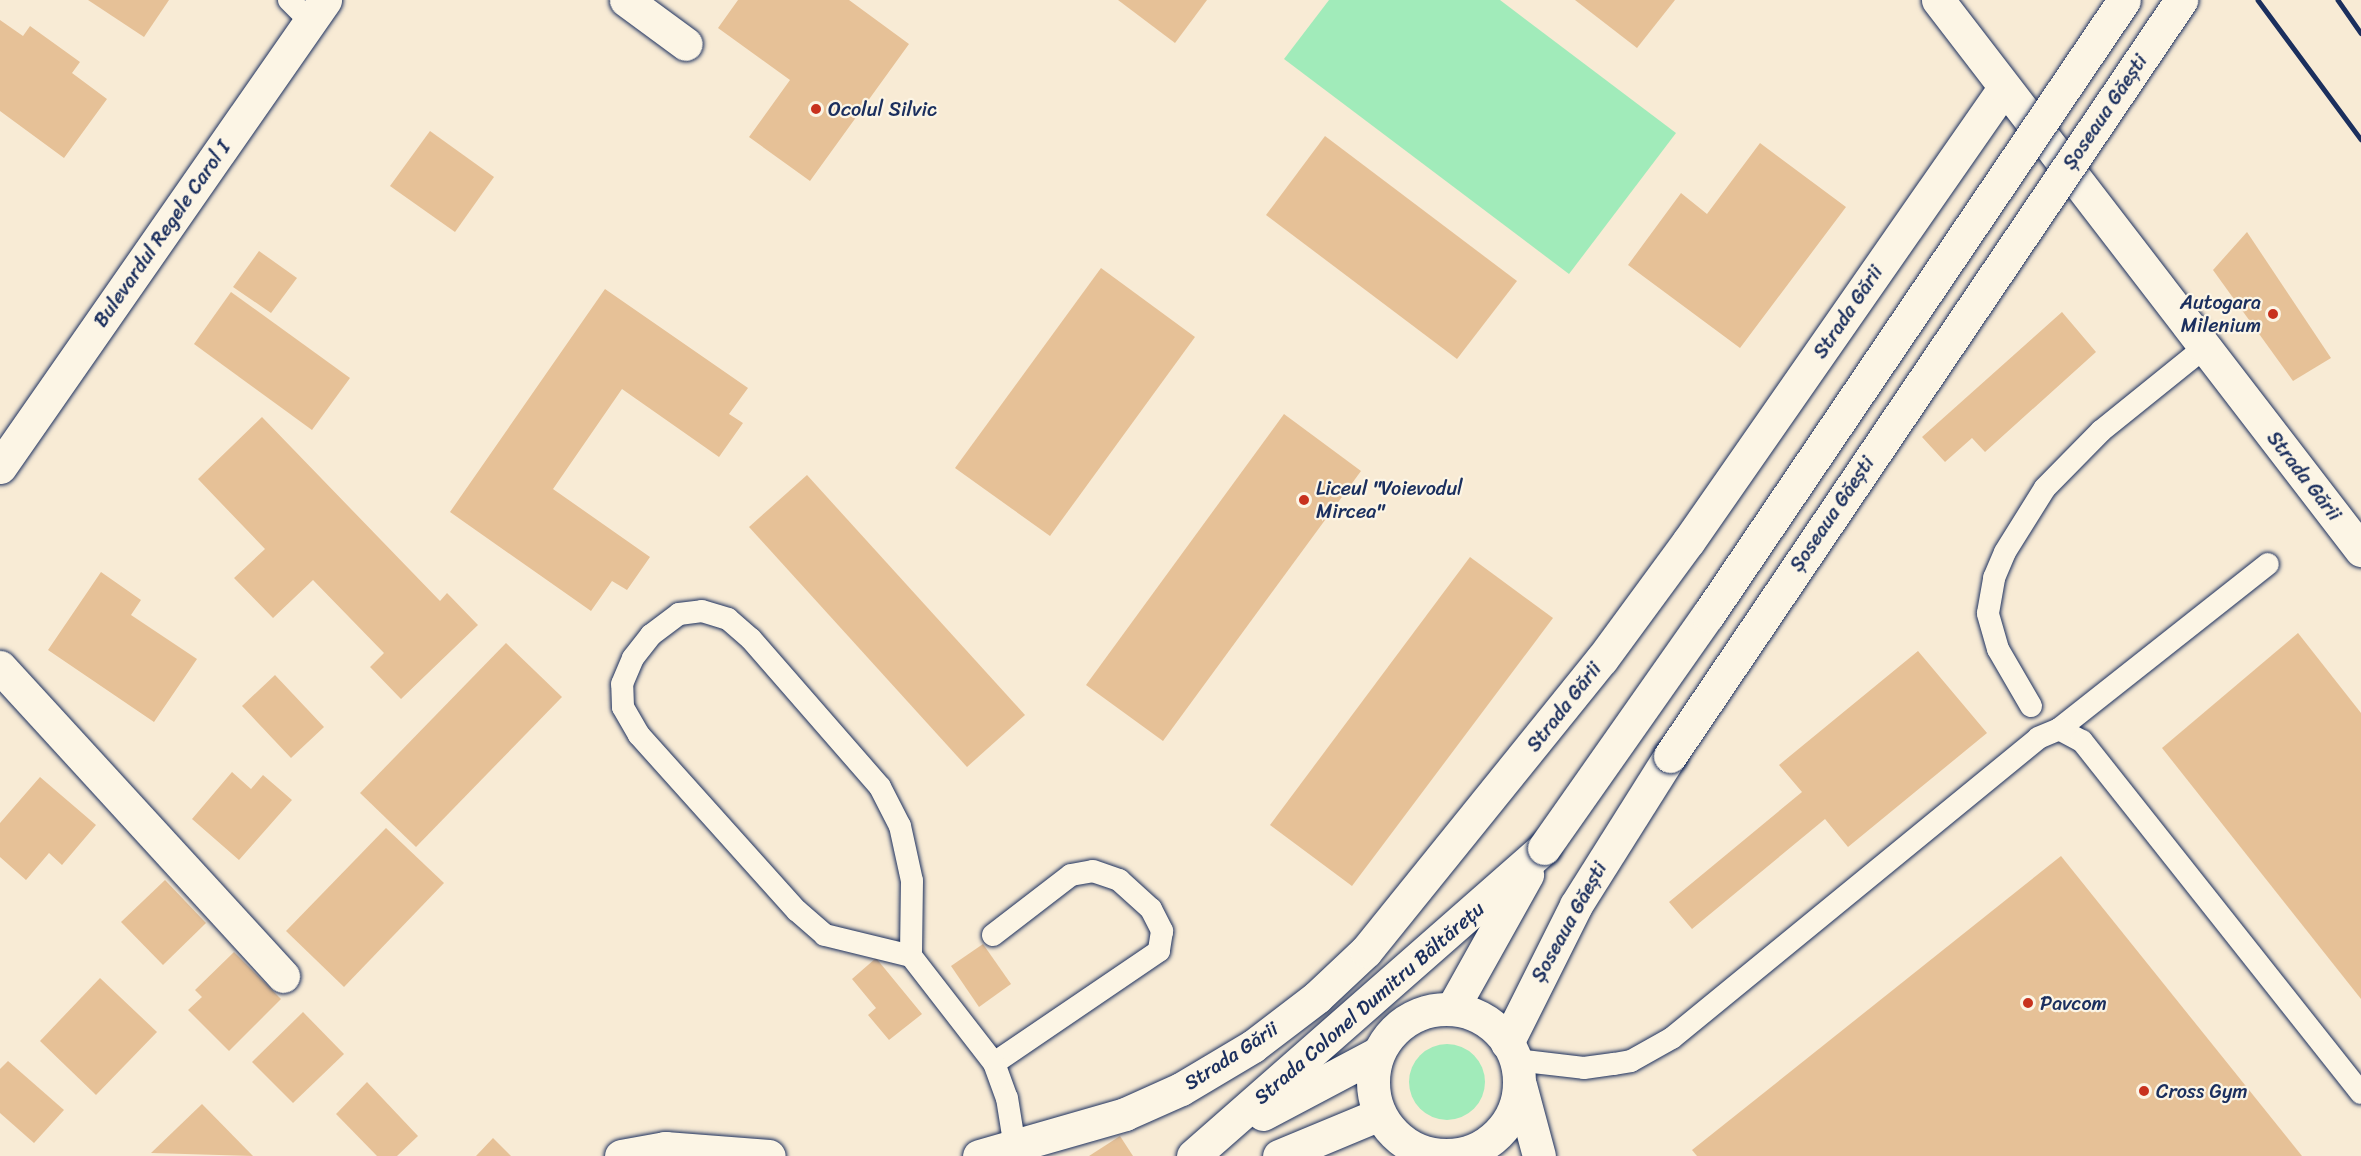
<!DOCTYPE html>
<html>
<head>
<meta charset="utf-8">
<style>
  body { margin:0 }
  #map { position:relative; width:2361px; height:1156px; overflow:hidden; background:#f8ebd5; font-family:Sriracha,sans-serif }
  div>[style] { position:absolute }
  .green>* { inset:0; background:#a1ebba }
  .round { border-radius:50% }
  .building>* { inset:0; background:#e6c197 }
  .roads { filter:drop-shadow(0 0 2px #1b2f5e) drop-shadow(0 0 2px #1b2f5e) }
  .service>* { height:22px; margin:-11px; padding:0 11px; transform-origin:11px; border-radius:11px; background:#fcf5e5 }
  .minor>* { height:33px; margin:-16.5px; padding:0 16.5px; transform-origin:16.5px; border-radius:16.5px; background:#fcf5e5 }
  .secondary>* { height:33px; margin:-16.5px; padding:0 16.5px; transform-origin:16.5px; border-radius:16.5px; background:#fcf5e5 }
  .secondary>.ring { margin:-16.5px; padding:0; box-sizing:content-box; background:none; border:33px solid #fcf5e5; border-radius:50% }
  .rail>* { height:4.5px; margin:-2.25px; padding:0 2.25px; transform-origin:2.25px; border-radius:2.25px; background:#1b2f5e }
  .bridges { filter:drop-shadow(0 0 2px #1b2f5e) drop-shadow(0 0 2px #1b2f5e) }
  .secondary-bridge>* { height:33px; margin:-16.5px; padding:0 16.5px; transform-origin:16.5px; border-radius:16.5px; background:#fcf5e5 }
  .dots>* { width:16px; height:16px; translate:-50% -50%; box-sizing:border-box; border:3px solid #fcf5e5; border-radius:50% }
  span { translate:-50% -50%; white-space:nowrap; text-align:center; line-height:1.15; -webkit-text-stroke:4.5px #fcf5e5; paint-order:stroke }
  .poi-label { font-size:20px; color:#1b2f5e }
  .left { translate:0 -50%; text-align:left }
  .right { translate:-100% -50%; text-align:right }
  .street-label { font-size:20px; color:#1b2f5e }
</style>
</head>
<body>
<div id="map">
  <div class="green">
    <i style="clip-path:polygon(1329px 0,1500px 0,1676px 133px,1569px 274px,1284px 59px)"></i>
    <i class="round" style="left:1409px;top:1044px;width:76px;height:76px"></i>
  </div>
  <div class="building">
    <i style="clip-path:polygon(88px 0,169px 0,144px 37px)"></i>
    <i style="clip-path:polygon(738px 0,849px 0,909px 44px,810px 181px,749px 137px,790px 80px,718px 28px)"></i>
    <i style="clip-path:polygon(1118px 0,1207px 0,1175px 43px)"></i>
    <i style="clip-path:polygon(1575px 0,1675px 0,1637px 48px)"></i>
    <i style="clip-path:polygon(0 20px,23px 36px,30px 26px,80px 62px,72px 73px,107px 99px,64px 158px,0 111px)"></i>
    <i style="clip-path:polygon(430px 131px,494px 177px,455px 232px,390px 186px)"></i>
    <i style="clip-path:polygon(1325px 136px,1517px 281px,1457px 359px,1266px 215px)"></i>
    <i style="clip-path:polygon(1760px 143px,1846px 207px,1740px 348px,1628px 265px,1681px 193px,1707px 214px)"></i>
    <i style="clip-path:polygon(2247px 232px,2331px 358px,2293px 381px,2213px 270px)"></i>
    <i style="clip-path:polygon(259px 251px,297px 278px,271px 313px,233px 287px)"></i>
    <i style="clip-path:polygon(1101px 268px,1195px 337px,1050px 536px,955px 468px)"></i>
    <i style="clip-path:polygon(605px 289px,748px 388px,729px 414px,743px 423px,719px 457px,622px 389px,553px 489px,650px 557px,627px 590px,612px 581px,591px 611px,450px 512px)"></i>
    <i style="clip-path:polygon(231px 292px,350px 378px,312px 430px,194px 344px)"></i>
    <i style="clip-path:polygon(2062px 312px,2096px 352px,1985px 452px,1972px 438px,1945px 462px,1922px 437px)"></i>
    <i style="clip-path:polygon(1284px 414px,1361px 471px,1163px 741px,1086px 685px)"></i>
    <i style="clip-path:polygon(262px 417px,440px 601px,447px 593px,478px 625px,401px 699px,370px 667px,384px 653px,313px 580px,273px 618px,234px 578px,265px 549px,198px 479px)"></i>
    <i style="clip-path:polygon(807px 475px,1025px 715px,967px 767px,749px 527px)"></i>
    <i style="clip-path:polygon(1470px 557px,1553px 618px,1352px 886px,1270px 825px)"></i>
    <i style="clip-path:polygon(101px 572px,141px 600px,131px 615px,197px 659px,154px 722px,48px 650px)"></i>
    <i style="clip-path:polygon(2298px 633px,2361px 713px,2361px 999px,2162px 748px)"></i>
    <i style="clip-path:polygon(506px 643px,562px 697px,416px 847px,360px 793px)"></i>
    <i style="clip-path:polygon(1918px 651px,1987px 733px,1848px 847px,1825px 819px,1692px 929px,1669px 902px,1802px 792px,1779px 765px)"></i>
    <i style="clip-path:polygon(275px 675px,324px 727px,291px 758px,242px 706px)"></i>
    <i style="clip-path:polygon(232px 772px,251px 789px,263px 775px,292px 800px,239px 860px,192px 819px)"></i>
    <i style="clip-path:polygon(40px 777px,96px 825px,62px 865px,49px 853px,26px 880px,0 857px,0 823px)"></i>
    <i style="clip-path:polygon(386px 828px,444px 883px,344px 987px,286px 931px)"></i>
    <i style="clip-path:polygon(2061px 856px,2302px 1156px,1697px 1156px,1692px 1150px)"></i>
    <i style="clip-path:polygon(165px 880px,206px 923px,163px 965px,121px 922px)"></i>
    <i style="clip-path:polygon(983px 944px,1011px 984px,979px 1007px,951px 966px)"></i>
    <i style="clip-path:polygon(234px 952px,281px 999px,229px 1051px,188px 1010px,202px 997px,195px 990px)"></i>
    <i style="clip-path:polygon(876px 958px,922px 1014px,889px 1040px,868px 1015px,876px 1008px,852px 979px)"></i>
    <i style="clip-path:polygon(100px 978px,157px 1032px,96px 1095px,40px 1041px)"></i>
    <i style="clip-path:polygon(303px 1012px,344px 1054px,293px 1103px,252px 1062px)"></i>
    <i style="clip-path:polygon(8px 1061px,64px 1110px,34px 1143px,0 1113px,0 1069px)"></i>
    <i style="clip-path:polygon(367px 1082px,418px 1136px,397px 1156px,377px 1156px,336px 1114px)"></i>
    <i style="clip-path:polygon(202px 1104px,253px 1156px,151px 1153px)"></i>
    <i style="clip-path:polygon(1120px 1136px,1133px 1156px,1089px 1156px)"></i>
    <i style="clip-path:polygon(493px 1138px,511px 1156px,476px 1156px)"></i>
  </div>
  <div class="roads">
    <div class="service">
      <i style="left:289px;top:0;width:30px;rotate:45deg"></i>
      <i style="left:2031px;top:706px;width:66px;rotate:-120.1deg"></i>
      <i style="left:1998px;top:649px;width:37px;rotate:-106deg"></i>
      <i style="left:1988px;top:613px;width:36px;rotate:-80deg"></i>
      <i style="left:1994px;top:578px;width:28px;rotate:-67deg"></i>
      <i style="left:2005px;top:552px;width:75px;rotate:-58deg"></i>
      <i style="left:2045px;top:488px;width:80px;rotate:-45.5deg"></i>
      <i style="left:2101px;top:431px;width:134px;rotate:-38.9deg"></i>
      <i style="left:2059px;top:729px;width:266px;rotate:-38.3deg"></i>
      <i style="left:993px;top:935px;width:98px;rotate:-37.6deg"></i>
      <i style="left:1071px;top:875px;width:22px;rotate:-10deg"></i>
      <i style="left:1093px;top:871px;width:28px;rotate:19deg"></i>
      <i style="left:1119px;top:880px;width:43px;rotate:42.2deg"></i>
      <i style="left:1151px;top:909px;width:25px;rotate:63deg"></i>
      <i style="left:1162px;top:931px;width:20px;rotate:99deg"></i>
      <i style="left:1159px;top:951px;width:199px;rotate:145.8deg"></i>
      <i style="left:911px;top:956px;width:89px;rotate:-166.3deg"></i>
      <i style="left:825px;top:935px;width:37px;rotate:-139deg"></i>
      <i style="left:797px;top:911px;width:237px;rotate:-131.9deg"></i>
      <i style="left:639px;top:735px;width:32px;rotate:-120deg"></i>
      <i style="left:623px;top:707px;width:23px;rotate:-92deg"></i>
      <i style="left:622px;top:684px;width:28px;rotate:-67deg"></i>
      <i style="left:633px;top:658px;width:29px;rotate:-52deg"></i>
      <i style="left:651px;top:635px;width:35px;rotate:-37deg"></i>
      <i style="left:679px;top:614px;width:23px;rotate:-7deg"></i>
      <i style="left:702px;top:611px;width:27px;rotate:17deg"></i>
      <i style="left:728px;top:619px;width:30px;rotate:41deg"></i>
      <i style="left:751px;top:639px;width:196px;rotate:48.9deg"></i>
      <i style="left:880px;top:787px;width:44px;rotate:62.9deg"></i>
      <i style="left:900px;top:826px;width:56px;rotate:77.7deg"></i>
      <i style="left:912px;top:881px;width:75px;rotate:90.8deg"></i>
      <i style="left:911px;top:956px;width:135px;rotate:52.2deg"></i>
      <i style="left:994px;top:1063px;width:37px;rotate:70deg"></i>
      <i style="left:1007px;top:1098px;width:51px;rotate:80.9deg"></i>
      <i style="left:1516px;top:1060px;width:68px;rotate:6.7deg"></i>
      <i style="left:1584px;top:1068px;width:30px;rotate:-8deg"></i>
      <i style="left:1614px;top:1064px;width:17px;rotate:-10deg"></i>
      <i style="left:1631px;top:1061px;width:47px;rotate:-29.3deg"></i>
      <i style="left:1672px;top:1038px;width:473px;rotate:-39.3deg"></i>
      <i style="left:2038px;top:738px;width:23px;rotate:-23deg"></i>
      <i style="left:2059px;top:729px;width:26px;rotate:28deg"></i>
      <i style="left:2082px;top:741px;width:449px;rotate:51.6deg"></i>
    </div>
    <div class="minor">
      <i style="left:626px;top:0;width:74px;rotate:36.3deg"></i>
      <i style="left:0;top:667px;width:419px;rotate:47.5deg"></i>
      <i style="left:621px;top:1156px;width:45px;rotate:-10.3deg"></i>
      <i style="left:665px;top:1148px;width:104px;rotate:4.4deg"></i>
      <i style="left:979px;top:1156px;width:152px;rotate:-16deg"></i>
      <i style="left:1125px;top:1114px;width:61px;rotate:-24.1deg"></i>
      <i style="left:1181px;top:1089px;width:84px;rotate:-30.8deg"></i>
      <i style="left:1253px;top:1046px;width:81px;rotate:-37.4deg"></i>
      <i style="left:1317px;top:997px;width:67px;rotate:-43.2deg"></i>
      <i style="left:1366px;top:951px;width:375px;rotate:-51.1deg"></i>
      <i style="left:1602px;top:659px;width:145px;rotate:-53.7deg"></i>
      <i style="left:1688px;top:542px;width:553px;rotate:-55.16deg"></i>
    </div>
    <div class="secondary">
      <i style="left:1938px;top:0;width:694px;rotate:52.44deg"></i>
      <i style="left:0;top:467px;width:569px;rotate:-55.16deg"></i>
      <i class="ring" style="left:1373px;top:1009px;width:113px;height:113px"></i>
      <i style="left:1452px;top:1009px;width:154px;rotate:-60.8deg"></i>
      <i style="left:1507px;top:1043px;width:154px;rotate:-63.4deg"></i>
      <i style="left:1576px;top:905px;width:176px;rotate:-57.8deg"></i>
      <i style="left:1520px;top:1085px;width:73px;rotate:75deg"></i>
      <i style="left:1263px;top:1114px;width:130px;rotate:-27.9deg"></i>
      <i style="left:1193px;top:1156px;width:467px;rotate:-41.3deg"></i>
      <i style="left:1279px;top:1156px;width:109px;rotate:-22.6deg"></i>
    </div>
  </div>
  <div class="rail">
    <i style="left:2258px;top:0;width:173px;rotate:53.5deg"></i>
    <i style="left:2338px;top:0;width:40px;rotate:55.1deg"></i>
  </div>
  <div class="bridges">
    <div class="secondary-bridge">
      <i style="left:1670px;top:756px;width:913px;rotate:-55.94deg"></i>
      <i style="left:1544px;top:848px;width:285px;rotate:-54.9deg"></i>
      <i style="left:1708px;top:615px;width:742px;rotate:-55.92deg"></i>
    </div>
  </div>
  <div class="dots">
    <i style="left:816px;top:109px;background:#c8321e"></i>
    <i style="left:2273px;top:314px;background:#c8321e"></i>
    <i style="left:1304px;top:500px;background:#c8321e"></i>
    <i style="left:2028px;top:1003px;background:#c8321e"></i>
    <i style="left:2144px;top:1091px;background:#c8321e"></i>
  </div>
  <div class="poi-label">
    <span class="left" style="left:828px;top:109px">Ocolul Silvic</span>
    <span class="right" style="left:2261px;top:314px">Autogara<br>Milenium</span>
    <span class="left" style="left:1316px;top:500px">Liceul "Voievodul<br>Mircea"</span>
    <span class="left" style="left:2040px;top:1003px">Pavcom</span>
    <span class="left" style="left:2156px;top:1091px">Cross Gym</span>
  </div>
  <div class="street-label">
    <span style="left:2105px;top:112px;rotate:-56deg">Șoseaua Găești</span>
    <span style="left:162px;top:234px;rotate:-55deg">Bulevardul Regele Carol I</span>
    <span style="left:1848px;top:312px;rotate:-56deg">Strada Gării</span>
    <span style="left:2304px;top:476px;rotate:52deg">Strada Gării</span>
    <span style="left:1832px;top:514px;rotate:-56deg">Șoseaua Găești</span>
    <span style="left:1564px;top:707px;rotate:-52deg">Strada Gării</span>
    <span style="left:1569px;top:922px;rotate:-61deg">Șoseaua Găești</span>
    <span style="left:1369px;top:1003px;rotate:-41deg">Strada Colonel Dumitru Băltărețu</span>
    <span style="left:1231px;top:1056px;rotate:-33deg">Strada Gării</span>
  </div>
</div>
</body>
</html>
